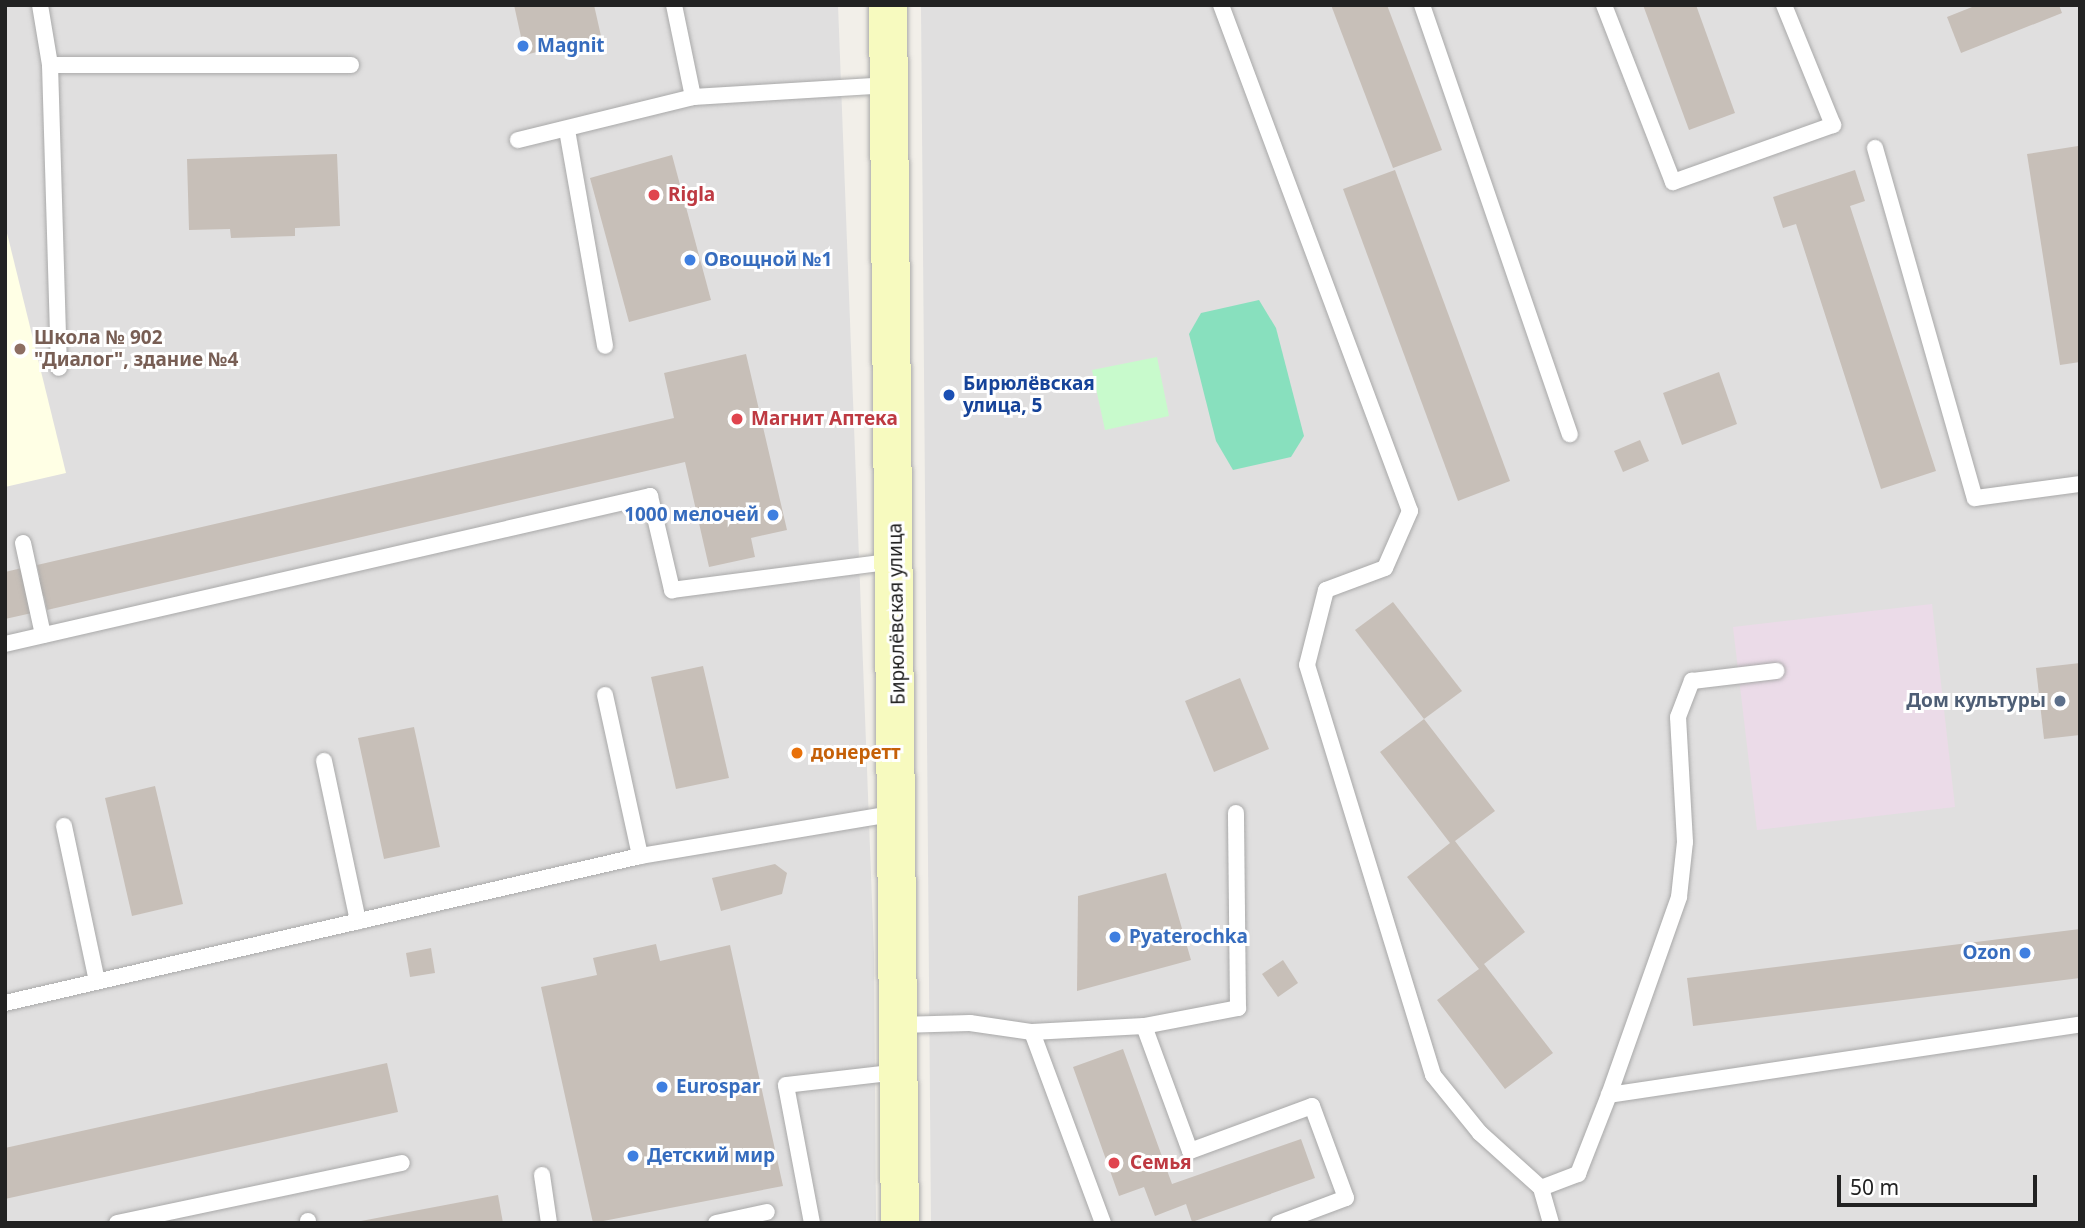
<!DOCTYPE html>
<html>
<head>
<meta charset="utf-8">
<style>
  body { margin:0 }
  #map { position:relative; width:2085px; height:1228px; overflow:hidden; background:#f2efe9; font-family:"Noto Sans",sans-serif }
  div>[style] { position:absolute }
  .residential>* { inset:0; background:#e0dfdf }
  .industrial>* { inset:0; background:#ebdbe8 }
  .education>* { inset:0; background:#ffffe5 }
  .park>* { inset:0; background:#c8facc }
  .pitch>* { inset:0; background:#88e0be }
  .building>* { inset:0; background:#c7bfb8 }
  .roads { filter:drop-shadow(0 0 2px #a9a9a9) drop-shadow(0 0 2px #a9a9a9) }
  .lane>* { height:16px; margin:-8px; padding:0 8px; transform-origin:8px; border-radius:8px; background:#fff }
  .secondary>* { height:38px; margin:-19px; padding:0 19px; transform-origin:19px; border-radius:19px; background:#f7fabf }
  .dots>* { width:19px; height:19px; translate:-50% -50%; box-sizing:border-box; border:4px solid #fff; border-radius:50% }
  span { translate:-50% -50%; white-space:nowrap; text-align:center; line-height:1.15; -webkit-text-stroke:6px #fff; paint-order:stroke }
  .shop-label { font-size:19px; color:#366cbe; font-weight:700 }
  .left { translate:0 -50%; text-align:left }
  .right { translate:-100% -50%; text-align:right }
  .health-label { font-size:19px; color:#be3a42; font-weight:700 }
  .education-label { font-size:19px; color:#785e54; font-weight:700 }
  .transit-label { font-size:19px; color:#164399; font-weight:700 }
  .street-label { font-size:19px; color:#222 }
  .service-label { font-size:19px; color:#4e5e75; font-weight:700 }
  .food-label { font-size:19px; color:#c56008; font-weight:700 }
  .frame { position:absolute; inset:0; border:7px solid #222; pointer-events:none }
  .scale { position:absolute; left:1837px; top:1175px; width:200px; height:32px; box-sizing:border-box; border:4px solid #222; border-top:0; padding-left:9px; font-size:21px; line-height:24px; white-space:nowrap; color:#222; -webkit-text-stroke:5px #fff; paint-order:stroke }
</style>
</head>
<body>
<div id="map">
  <div class="residential">
    <i style="clip-path:polygon(5px 5px,838px 5px,874px 954px,876px 1223px,5px 1223px)"></i>
    <i style="clip-path:polygon(921px 5px,2080px 5px,2080px 1223px,931px 1223px)"></i>
  </div>
  <div class="industrial">
    <i style="clip-path:polygon(1932px 604px,1955px 807px,1757px 830px,1733px 627px)"></i>
  </div>
  <div class="education">
    <i style="clip-path:polygon(5px 225px,66px 473px,5px 487px)"></i>
  </div>
  <div class="park">
    <i style="clip-path:polygon(1157px 357px,1169px 416px,1105px 430px,1092px 370px)"></i>
  </div>
  <div class="pitch">
    <i style="clip-path:polygon(1259px 300px,1276px 328px,1304px 436px,1291px 457px,1233px 470px,1216px 441px,1189px 334px,1201px 313px)"></i>
  </div>
  <div class="building">
    <i style="clip-path:polygon(514px 5px,594px 5px,601px 36px,525px 55px)"></i>
    <i style="clip-path:polygon(1331px 5px,1387px 5px,1442px 150px,1393px 168px)"></i>
    <i style="clip-path:polygon(1643px 5px,1696px 5px,1735px 113px,1689px 130px)"></i>
    <i style="clip-path:polygon(1977px 5px,2059px 5px,2062px 13px,1961px 53px,1947px 17px)"></i>
    <i style="clip-path:polygon(2078px 146px,2080px 362px,2060px 365px,2027px 154px)"></i>
    <i style="clip-path:polygon(337px 154px,340px 226px,295px 228px,295px 236px,231px 238px,230px 229px,189px 230px,187px 159px)"></i>
    <i style="clip-path:polygon(672px 155px,711px 300px,629px 322px,590px 178px)"></i>
    <i style="clip-path:polygon(1395px 170px,1510px 481px,1458px 501px,1343px 189px)"></i>
    <i style="clip-path:polygon(1855px 170px,1865px 201px,1850px 206px,1936px 471px,1881px 489px,1796px 224px,1783px 228px,1773px 197px)"></i>
    <i style="clip-path:polygon(746px 354px,787px 530px,751px 538px,755px 557px,709px 567px,685px 462px,47px 610px,44px 596px,29px 599px,32px 613px,5px 619px,5px 572px,22px 568px,25px 581px,40px 578px,37px 565px,674px 418px,664px 373px)"></i>
    <i style="clip-path:polygon(1719px 372px,1737px 424px,1682px 445px,1663px 393px)"></i>
    <i style="clip-path:polygon(1640px 440px,1649px 461px,1623px 472px,1614px 451px)"></i>
    <i style="clip-path:polygon(1393px 602px,1462px 691px,1424px 719px,1355px 630px)"></i>
    <i style="clip-path:polygon(2080px 663px,2080px 735px,2044px 739px,2036px 668px)"></i>
    <i style="clip-path:polygon(703px 666px,729px 778px,676px 789px,651px 677px)"></i>
    <i style="clip-path:polygon(1240px 678px,1269px 749px,1214px 772px,1185px 701px)"></i>
    <i style="clip-path:polygon(1424px 719px,1495px 811px,1455px 841px,1525px 932px,1484px 964px,1553px 1053px,1505px 1089px,1437px 1000px,1479px 969px,1407px 877px,1450px 843px,1380px 752px)"></i>
    <i style="clip-path:polygon(414px 727px,440px 847px,384px 859px,358px 738px)"></i>
    <i style="clip-path:polygon(155px 786px,183px 904px,132px 916px,105px 798px)"></i>
    <i style="clip-path:polygon(775px 864px,787px 873px,782px 894px,721px 911px,712px 878px)"></i>
    <i style="clip-path:polygon(1166px 873px,1191px 960px,1077px 991px,1078px 896px)"></i>
    <i style="clip-path:polygon(2080px 929px,2080px 978px,1693px 1026px,1687px 978px)"></i>
    <i style="clip-path:polygon(656px 944px,660px 961px,730px 945px,783px 1186px,593px 1223px,541px 987px,597px 975px,593px 958px)"></i>
    <i style="clip-path:polygon(431px 948px,435px 973px,410px 977px,406px 953px)"></i>
    <i style="clip-path:polygon(1283px 960px,1298px 983px,1278px 997px,1262px 974px)"></i>
    <i style="clip-path:polygon(1123px 1049px,1172px 1184px,1301px 1139px,1315px 1178px,1192px 1222px,1186px 1204px,1155px 1216px,1144px 1187px,1119px 1196px,1073px 1067px)"></i>
    <i style="clip-path:polygon(387px 1063px,398px 1112px,5px 1199px,5px 1148px)"></i>
    <i style="clip-path:polygon(498px 1195px,503px 1223px,361px 1223px,361px 1221px)"></i>
  </div>
  <div class="roads">
    <div class="lane">
      <i style="left:40px;top:5px;width:61px;rotate:80.5deg"></i>
      <i style="left:50px;top:65px;width:303px;rotate:88.3deg"></i>
      <i style="left:674px;top:5px;width:94px;rotate:78.3deg"></i>
      <i style="left:1221px;top:5px;width:540px;rotate:69.52deg"></i>
      <i style="left:1410px;top:511px;width:62px;rotate:113.7deg"></i>
      <i style="left:1385px;top:568px;width:63px;rotate:159.6deg"></i>
      <i style="left:1326px;top:590px;width:77px;rotate:104.2deg"></i>
      <i style="left:1307px;top:665px;width:429px;rotate:72.9deg"></i>
      <i style="left:1433px;top:1075px;width:75px;rotate:51deg"></i>
      <i style="left:1480px;top:1133px;width:82px;rotate:42deg"></i>
      <i style="left:1422px;top:5px;width:454px;rotate:71deg"></i>
      <i style="left:1604px;top:5px;width:190px;rotate:68.7deg"></i>
      <i style="left:1673px;top:182px;width:170px;rotate:-19.6deg"></i>
      <i style="left:1833px;top:125px;width:130px;rotate:-112.2deg"></i>
      <i style="left:50px;top:65px;width:301px"></i>
      <i style="left:567px;top:130px;width:219px;rotate:80deg"></i>
      <i style="left:518px;top:140px;width:180px;rotate:-13.8deg"></i>
      <i style="left:693px;top:97px;width:197px;rotate:-3.5deg"></i>
      <i style="left:1875px;top:148px;width:364px;rotate:74.1deg"></i>
      <i style="left:1975px;top:498px;width:106px;rotate:-7.6deg"></i>
      <i style="left:23px;top:543px;width:94px;rotate:77.7deg"></i>
      <i style="left:5px;top:644px;width:662px;rotate:-12.92deg"></i>
      <i style="left:650px;top:496px;width:97px;rotate:76.8deg"></i>
      <i style="left:672px;top:590px;width:224px;rotate:-7.4deg"></i>
      <i style="left:605px;top:695px;width:165px;rotate:77.7deg"></i>
      <i style="left:324px;top:761px;width:164px;rotate:78deg"></i>
      <i style="left:64px;top:826px;width:158px;rotate:78deg"></i>
      <i style="left:5px;top:1003px;width:652px;rotate:-13.03deg"></i>
      <i style="left:640px;top:856px;width:261px;rotate:-9.5deg"></i>
      <i style="left:899px;top:1025px;width:71px;rotate:-1.6deg"></i>
      <i style="left:970px;top:1023px;width:63px;rotate:8.3deg"></i>
      <i style="left:1032px;top:1032px;width:112px;rotate:-3.1deg"></i>
      <i style="left:1144px;top:1026px;width:96px;rotate:-10.8deg"></i>
      <i style="left:1238px;top:1008px;width:195px;rotate:-90.6deg"></i>
      <i style="left:1144px;top:1026px;width:133px;rotate:69.8deg"></i>
      <i style="left:1190px;top:1151px;width:130px;rotate:-20.2deg"></i>
      <i style="left:1312px;top:1106px;width:98px;rotate:69.7deg"></i>
      <i style="left:1346px;top:1198px;width:72px;rotate:159.5deg"></i>
      <i style="left:1032px;top:1032px;width:204px;rotate:69.6deg"></i>
      <i style="left:1609px;top:1095px;width:210px;rotate:-70.5deg"></i>
      <i style="left:1679px;top:897px;width:55px;rotate:-83.8deg"></i>
      <i style="left:1685px;top:842px;width:125px;rotate:-93.2deg"></i>
      <i style="left:1678px;top:717px;width:39px;rotate:-69deg"></i>
      <i style="left:1692px;top:681px;width:85px;rotate:-6.8deg"></i>
      <i style="left:542px;top:1175px;width:49px;rotate:81.7deg"></i>
      <i style="left:308px;top:1221px;width:2px;rotate:90deg"></i>
      <i style="left:117px;top:1223px;width:291px;rotate:-11.9deg"></i>
      <i style="left:716px;top:1223px;width:52px;rotate:-12.2deg"></i>
      <i style="left:812px;top:1223px;width:140px;rotate:-100.7deg"></i>
      <i style="left:786px;top:1085px;width:113px;rotate:-6.6deg"></i>
      <i style="left:1551px;top:1223px;width:36px;rotate:-106deg"></i>
      <i style="left:1541px;top:1188px;width:40px;rotate:-21deg"></i>
      <i style="left:1578px;top:1174px;width:85px;rotate:-68.6deg"></i>
      <i style="left:1609px;top:1095px;width:476px;rotate:-8.5deg"></i>
    </div>
    <div class="secondary">
      <i style="left:888px;top:5px;width:1218px;rotate:89.44deg"></i>
    </div>
  </div>
  <div class="dots">
    <i style="left:523px;top:46px;background:#3f7fe0"></i>
    <i style="left:654px;top:195px;background:#e0444e"></i>
    <i style="left:690px;top:260px;background:#3f7fe0"></i>
    <i style="left:20px;top:349px;background:#8d6e63"></i>
    <i style="left:949px;top:395px;background:#1a4fb4"></i>
    <i style="left:737px;top:419px;background:#e0444e"></i>
    <i style="left:773px;top:515px;background:#3f7fe0"></i>
    <i style="left:2060px;top:701px;background:#5c6f8a"></i>
    <i style="left:797px;top:753px;background:#e8710a"></i>
    <i style="left:1115px;top:937px;background:#3f7fe0"></i>
    <i style="left:2025px;top:953px;background:#3f7fe0"></i>
    <i style="left:662px;top:1087px;background:#3f7fe0"></i>
    <i style="left:633px;top:1156px;background:#3f7fe0"></i>
    <i style="left:1114px;top:1163px;background:#e0444e"></i>
  </div>
  <div class="shop-label">
    <span class="left" style="left:537px;top:46px">Magnit</span>
    <span class="left" style="left:704px;top:260px">Овощной №1</span>
    <span class="right" style="left:759px;top:515px">1000 мелочей</span>
    <span class="left" style="left:1129px;top:937px">Pyaterochka</span>
    <span class="right" style="left:2011px;top:953px">Ozon</span>
    <span class="left" style="left:676px;top:1087px">Eurospar</span>
    <span class="left" style="left:647px;top:1156px">Детский мир</span>
  </div>
  <div class="health-label">
    <span class="left" style="left:668px;top:195px">Rigla</span>
    <span class="left" style="left:751px;top:419px">Магнит Аптека</span>
    <span class="left" style="left:1130px;top:1163px">Семья</span>
  </div>
  <div class="education-label">
    <span class="left" style="left:34px;top:349px">Школа № 902<br>"Диалог", здание №4</span>
  </div>
  <div class="transit-label">
    <span class="left" style="left:963px;top:395px">Бирюлёвская<br>улица, 5</span>
  </div>
  <div class="street-label">
    <span style="left:897px;top:614px;rotate:-91deg">Бирюлёвская улица</span>
  </div>
  <div class="service-label">
    <span class="right" style="left:2046px;top:701px">Дом культуры</span>
  </div>
  <div class="food-label">
    <span class="left" style="left:811px;top:753px">донеретт</span>
  </div>
  <div class="frame"></div>
  <div class="scale">50 m</div>
</div>
</body>
</html>
